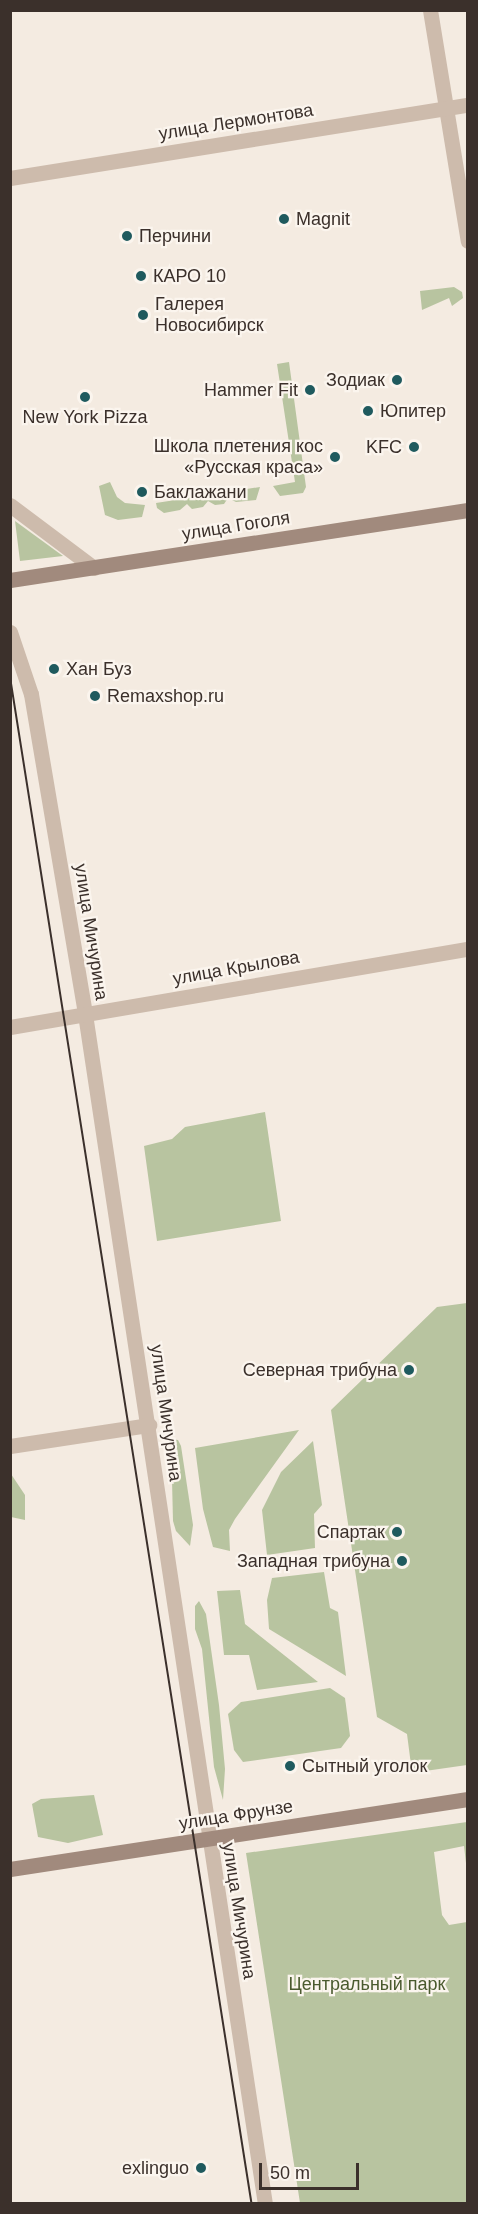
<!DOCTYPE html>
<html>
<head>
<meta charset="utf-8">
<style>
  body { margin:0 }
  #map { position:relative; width:478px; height:2214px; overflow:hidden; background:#f4ebe1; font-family:Arial,sans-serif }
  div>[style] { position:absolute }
  .green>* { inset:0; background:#b8c4a0 }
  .minor>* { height:15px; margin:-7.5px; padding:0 7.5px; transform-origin:7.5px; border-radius:7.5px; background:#cdbbac }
  .tertiary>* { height:15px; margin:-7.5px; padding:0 7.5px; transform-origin:7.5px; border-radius:7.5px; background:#cdbbac }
  .secondary>* { height:15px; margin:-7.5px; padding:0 7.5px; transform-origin:7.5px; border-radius:7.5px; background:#a18a7d }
  .tram>* { height:1.5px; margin:-0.75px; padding:0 0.75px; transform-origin:0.75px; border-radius:0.75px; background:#3b302b }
  .dots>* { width:16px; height:16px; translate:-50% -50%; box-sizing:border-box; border:3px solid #fbf5ee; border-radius:50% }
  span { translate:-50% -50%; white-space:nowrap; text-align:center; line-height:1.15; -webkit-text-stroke:4.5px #fbf5ee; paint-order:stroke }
  .street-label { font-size:18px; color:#3b302b }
  .poi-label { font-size:18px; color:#3b302b }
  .left { translate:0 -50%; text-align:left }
  .right { translate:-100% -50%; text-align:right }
  .park-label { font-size:18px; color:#4a5a2e }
  .frame { position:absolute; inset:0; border:12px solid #3b302b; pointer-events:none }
  .scale { position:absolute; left:259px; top:2163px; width:100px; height:27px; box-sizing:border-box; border:3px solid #3b302b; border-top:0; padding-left:8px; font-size:18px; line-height:21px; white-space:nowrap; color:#3b302b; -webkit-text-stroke:4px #fbf5ee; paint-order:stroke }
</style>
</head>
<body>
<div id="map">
  <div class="green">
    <i style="clip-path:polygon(454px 287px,462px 292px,463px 298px,452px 306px,449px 298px,422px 310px,420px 291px)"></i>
    <i style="clip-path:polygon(289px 362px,306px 487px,303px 493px,280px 496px,273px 486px,295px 482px,277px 364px)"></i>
    <i style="clip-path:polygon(110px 482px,117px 497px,125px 503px,145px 505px,142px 517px,118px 520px,105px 515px,99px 486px)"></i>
    <i style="clip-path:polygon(260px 487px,256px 500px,236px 502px,228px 498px,224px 504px,215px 505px,208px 501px,203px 507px,192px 509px,187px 504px,180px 510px,164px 513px,157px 508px,156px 503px)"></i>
    <i style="clip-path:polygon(15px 521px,63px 556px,20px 561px)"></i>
    <i style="clip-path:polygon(265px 1112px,281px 1221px,157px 1241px,144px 1146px,172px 1139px,185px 1127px)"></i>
    <i style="clip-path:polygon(467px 1303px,467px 1765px,418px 1772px,411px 1765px,407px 1734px,377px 1717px,331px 1410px,437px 1307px)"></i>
    <i style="clip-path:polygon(299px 1430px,235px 1519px,229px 1530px,230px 1551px,213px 1547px,203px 1509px,195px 1448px)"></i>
    <i style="clip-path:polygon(171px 1439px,178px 1440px,181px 1446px,193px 1525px,190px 1546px,176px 1531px,173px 1521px)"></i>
    <i style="clip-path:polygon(313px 1441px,322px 1505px,314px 1514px,315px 1548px,267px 1555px,262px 1510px,281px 1472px)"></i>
    <i style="clip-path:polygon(11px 1474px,25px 1495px,25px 1520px,11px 1517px)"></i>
    <i style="clip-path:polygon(324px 1572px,330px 1608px,338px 1612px,346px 1676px,269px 1629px,267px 1600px,272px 1578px)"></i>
    <i style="clip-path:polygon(240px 1590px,245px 1624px,318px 1682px,257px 1690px,249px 1655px,224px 1655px,217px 1591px)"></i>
    <i style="clip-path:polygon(199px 1601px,206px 1614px,219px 1705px,225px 1769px,223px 1800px,214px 1767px,202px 1649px,195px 1629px,195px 1606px)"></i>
    <i style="clip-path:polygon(330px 1688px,345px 1698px,350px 1736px,341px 1748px,243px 1762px,234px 1750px,228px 1714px,241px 1702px)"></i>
    <i style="clip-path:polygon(94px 1795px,103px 1835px,68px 1843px,38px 1837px,32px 1804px,41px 1799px)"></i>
    <i style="clip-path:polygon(467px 1822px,467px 1872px,464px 1846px,434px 1852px,442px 1915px,449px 1925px,467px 1922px,467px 2203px,300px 2203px,246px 1853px)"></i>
  </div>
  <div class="minor">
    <i style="left:430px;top:10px;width:234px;rotate:80.7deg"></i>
    <i style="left:10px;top:178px;width:464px;rotate:-9.1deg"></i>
    <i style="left:10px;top:505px;width:105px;rotate:36.9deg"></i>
    <i style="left:10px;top:632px;width:65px;rotate:71.3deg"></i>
    <i style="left:31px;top:694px;width:325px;rotate:80.4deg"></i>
    <i style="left:85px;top:1014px;width:1204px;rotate:81.4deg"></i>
    <i style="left:10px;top:1446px;width:141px;rotate:-8.6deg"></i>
  </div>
  <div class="tertiary">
    <i style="left:10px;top:1027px;width:465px;rotate:-9.7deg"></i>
  </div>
  <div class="secondary">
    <i style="left:10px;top:580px;width:463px;rotate:-8.7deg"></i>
    <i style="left:10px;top:1869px;width:463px;rotate:-8.7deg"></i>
  </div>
  <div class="tram">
    <i style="left:10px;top:674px;width:1549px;rotate:81.01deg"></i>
  </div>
  <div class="dots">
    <i style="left:284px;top:219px;background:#1f5a5e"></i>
    <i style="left:127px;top:236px;background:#1f5a5e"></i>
    <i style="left:141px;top:276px;background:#1f5a5e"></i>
    <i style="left:143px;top:315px;background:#1f5a5e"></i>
    <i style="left:397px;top:380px;background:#1f5a5e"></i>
    <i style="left:310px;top:390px;background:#1f5a5e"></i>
    <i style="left:85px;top:397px;background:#1f5a5e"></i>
    <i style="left:368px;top:411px;background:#1f5a5e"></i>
    <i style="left:414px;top:447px;background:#1f5a5e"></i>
    <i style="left:335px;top:457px;background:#1f5a5e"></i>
    <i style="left:142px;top:492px;background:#1f5a5e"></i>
    <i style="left:54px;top:669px;background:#1f5a5e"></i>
    <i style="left:95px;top:696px;background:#1f5a5e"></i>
    <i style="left:409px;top:1370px;background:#1f5a5e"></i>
    <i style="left:397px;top:1532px;background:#1f5a5e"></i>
    <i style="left:402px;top:1561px;background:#1f5a5e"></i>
    <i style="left:290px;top:1766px;background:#1f5a5e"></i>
    <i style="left:201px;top:2168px;background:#1f5a5e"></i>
  </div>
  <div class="street-label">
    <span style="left:236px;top:122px;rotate:-9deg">улица Лермонтова</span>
    <span style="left:236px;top:526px;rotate:-9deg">улица Гоголя</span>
    <span style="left:91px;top:932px;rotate:81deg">улица Мичурина</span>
    <span style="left:236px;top:968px;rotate:-10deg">улица Крылова</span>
    <span style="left:166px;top:1413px;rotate:82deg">улица Мичурина</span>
    <span style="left:236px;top:1815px;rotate:-9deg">улица Фрунзе</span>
    <span style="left:239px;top:1911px;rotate:81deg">улица Мичурина</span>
  </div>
  <div class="poi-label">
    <span class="left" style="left:296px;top:219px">Magnit</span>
    <span class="left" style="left:139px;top:236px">Перчини</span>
    <span class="left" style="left:153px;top:276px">КАРО 10</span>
    <span class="left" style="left:155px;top:315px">Галерея<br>Новосибирск</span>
    <span class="right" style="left:385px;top:380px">Зодиак</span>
    <span class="right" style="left:298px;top:390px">Hammer Fit</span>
    <span class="left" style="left:380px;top:411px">Юпитер</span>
    <span style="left:85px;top:417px">New York Pizza</span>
    <span class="right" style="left:323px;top:457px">Школа плетения кос<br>«Русская краса»</span>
    <span class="right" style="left:402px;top:447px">KFC</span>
    <span class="left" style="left:154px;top:492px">Баклажани</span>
    <span class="left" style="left:66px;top:669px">Хан Буз</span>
    <span class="left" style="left:107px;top:696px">Remaxshop.ru</span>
    <span class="right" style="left:397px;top:1370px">Северная трибуна</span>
    <span class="right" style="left:385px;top:1532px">Спартак</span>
    <span class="right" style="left:390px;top:1561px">Западная трибуна</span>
    <span class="left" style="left:302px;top:1766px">Сытный уголок</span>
    <span class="right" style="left:189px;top:2168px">exlinguo</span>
  </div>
  <div class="park-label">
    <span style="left:367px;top:1984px">Центральный парк</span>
  </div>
  <div class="frame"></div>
  <div class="scale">50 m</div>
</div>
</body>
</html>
